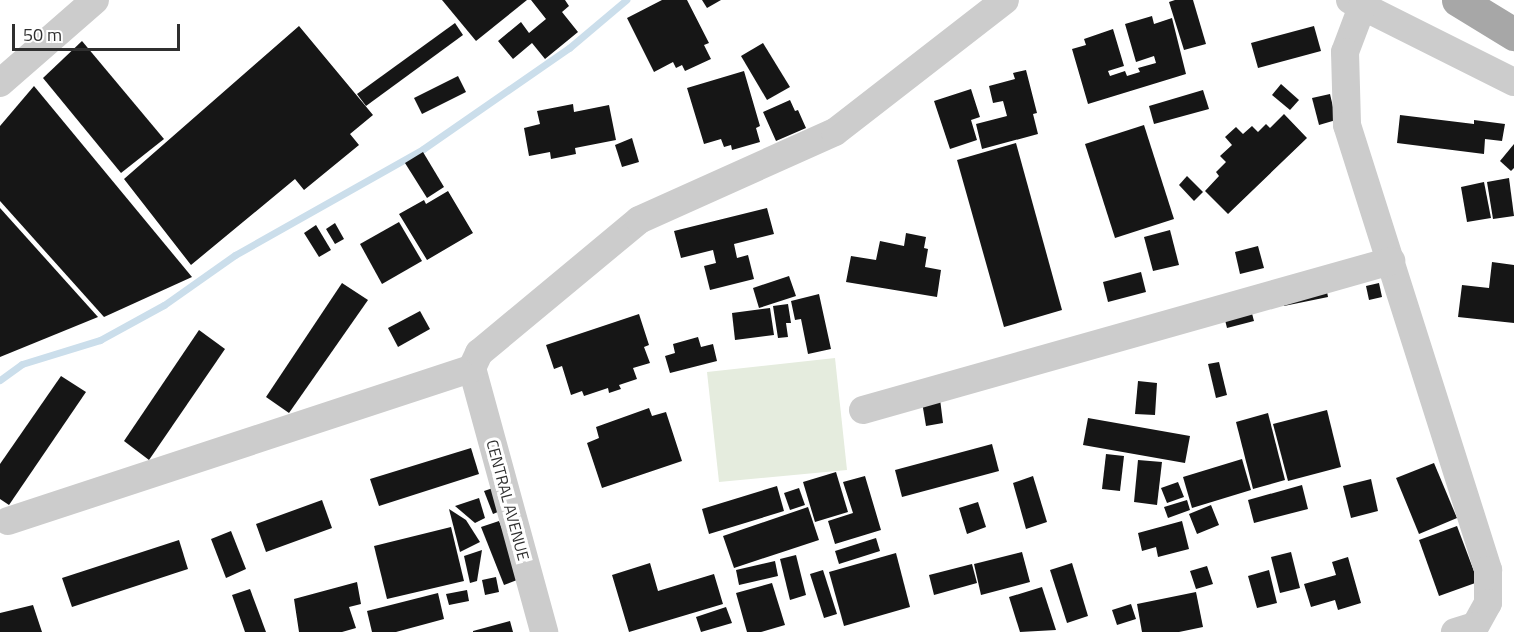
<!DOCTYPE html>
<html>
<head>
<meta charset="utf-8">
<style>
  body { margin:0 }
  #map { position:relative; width:1514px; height:632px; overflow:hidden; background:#fff; font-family:"Titillium Web",sans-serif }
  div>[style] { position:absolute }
  .green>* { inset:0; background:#e5ecde }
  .stream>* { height:7px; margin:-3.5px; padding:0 3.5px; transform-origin:3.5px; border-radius:3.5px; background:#cbdeeb }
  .building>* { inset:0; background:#161616 }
  .minor>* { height:28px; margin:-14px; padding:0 14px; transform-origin:14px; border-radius:14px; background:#ccc }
  .major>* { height:33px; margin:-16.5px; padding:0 16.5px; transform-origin:16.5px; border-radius:16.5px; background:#a7a7a7 }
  span { translate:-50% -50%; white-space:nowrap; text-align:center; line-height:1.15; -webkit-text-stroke:6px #fff; paint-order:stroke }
  .street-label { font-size:16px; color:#2f2f2f }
  .scale { position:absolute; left:12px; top:24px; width:168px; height:27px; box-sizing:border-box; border:3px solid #2f2f2f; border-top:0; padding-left:8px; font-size:18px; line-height:21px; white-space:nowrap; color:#2f2f2f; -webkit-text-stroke:4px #fff; paint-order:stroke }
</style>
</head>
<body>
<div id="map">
  <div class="green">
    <i style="clip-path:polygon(835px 358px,847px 470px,719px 482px,707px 372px)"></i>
  </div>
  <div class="stream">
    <i style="left:0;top:380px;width:27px;rotate:-36deg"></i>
    <i style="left:22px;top:364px;width:82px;rotate:-17.1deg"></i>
    <i style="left:100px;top:340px;width:73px;rotate:-28.7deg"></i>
    <i style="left:164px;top:305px;width:87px;rotate:-35.2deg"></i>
    <i style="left:235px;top:255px;width:216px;rotate:-29.4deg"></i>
    <i style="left:423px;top:149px;width:178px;rotate:-34.7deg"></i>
    <i style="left:569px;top:48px;width:75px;rotate:-40.1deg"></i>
  </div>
  <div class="building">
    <i style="clip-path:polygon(442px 0,527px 0,476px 41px)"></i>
    <i style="clip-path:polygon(531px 0,565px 0,569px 6px,562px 12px,578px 32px,545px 59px,532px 43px,513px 59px,498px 41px,521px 22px,529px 33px,546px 19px)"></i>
    <i style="clip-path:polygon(662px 0,687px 0,709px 43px,704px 45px,711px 59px,685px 71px,682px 65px,676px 68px,673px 62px,654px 72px,627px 18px)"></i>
    <i style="clip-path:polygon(702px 0,721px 0,707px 8px)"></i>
    <i style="clip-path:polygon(1175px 0,1193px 0,1206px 44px,1184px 50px,1169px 2px)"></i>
    <i style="clip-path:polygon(1152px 16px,1154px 24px,1172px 18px,1186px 74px,1088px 104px,1072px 49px,1086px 45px,1084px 39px,1113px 29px,1124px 66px,1108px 71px,1110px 76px,1125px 71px,1127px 76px,1140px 72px,1138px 68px,1156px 63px,1154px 56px,1136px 62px,1125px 24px)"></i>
    <i style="clip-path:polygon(455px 23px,463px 35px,366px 106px,357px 94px)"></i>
    <i style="clip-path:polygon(299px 26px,373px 115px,350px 134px,359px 145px,304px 190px,295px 179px,191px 265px,124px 179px)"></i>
    <i style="clip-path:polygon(1314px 26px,1321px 51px,1258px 68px,1251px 43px)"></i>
    <i style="clip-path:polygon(82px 41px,164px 139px,121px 173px,43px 78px)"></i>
    <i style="clip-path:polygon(763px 43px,790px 87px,767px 100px,741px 56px)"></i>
    <i style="clip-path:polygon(1026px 70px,1037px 113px,1033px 114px,1038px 134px,982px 149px,976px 124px,1007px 116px,1003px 101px,993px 103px,989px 86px,1015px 79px,1013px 73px)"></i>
    <i style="clip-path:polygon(744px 71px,760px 126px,756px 128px,760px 142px,732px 150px,731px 145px,724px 147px,721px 139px,704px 144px,687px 88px)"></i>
    <i style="clip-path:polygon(458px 76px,466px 92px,422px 114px,414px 98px)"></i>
    <i style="clip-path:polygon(1281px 84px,1299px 100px,1290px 110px,1272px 95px)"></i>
    <i style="clip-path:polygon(34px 86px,192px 277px,104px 317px,0 201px,0 126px)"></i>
    <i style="clip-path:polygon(971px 89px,980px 117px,971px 120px,977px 140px,950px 149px,934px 101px)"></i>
    <i style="clip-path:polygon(1203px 90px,1209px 109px,1154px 124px,1149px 106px)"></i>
    <i style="clip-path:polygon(1330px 94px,1336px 120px,1319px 125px,1312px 98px)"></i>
    <i style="clip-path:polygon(790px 100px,795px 111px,798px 110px,806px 128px,776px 141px,763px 112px)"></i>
    <i style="clip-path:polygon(573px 104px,574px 112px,609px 105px,616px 140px,575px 148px,576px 154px,551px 159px,550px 152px,529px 156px,524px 128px,540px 124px,537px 111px)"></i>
    <i style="clip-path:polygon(1284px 114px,1307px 138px,1228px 214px,1205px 191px,1219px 176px,1216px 172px,1226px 162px,1220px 156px,1232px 145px,1225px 137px,1236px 127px,1243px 134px,1252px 126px,1258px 132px,1266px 124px,1270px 128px)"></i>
    <i style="clip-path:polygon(1400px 115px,1474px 124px,1474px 120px,1505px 124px,1502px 141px,1485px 139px,1484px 154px,1397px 143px)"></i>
    <i style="clip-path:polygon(1144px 125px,1174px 219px,1115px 238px,1085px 144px)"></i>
    <i style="clip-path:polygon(632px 138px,639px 162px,622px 167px,615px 145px)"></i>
    <i style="clip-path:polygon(1016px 143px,1062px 310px,1004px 327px,957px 160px)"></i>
    <i style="clip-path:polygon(1514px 144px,1514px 168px,1511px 171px,1500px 161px)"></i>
    <i style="clip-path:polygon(423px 152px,444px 187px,427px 198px,405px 163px)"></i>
    <i style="clip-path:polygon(1187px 176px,1203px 192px,1194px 201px,1179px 185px)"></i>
    <i style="clip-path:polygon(1509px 178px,1514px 216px,1493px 219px,1487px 182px)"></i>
    <i style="clip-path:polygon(1484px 182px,1491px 218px,1467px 222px,1461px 187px)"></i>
    <i style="clip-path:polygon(448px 191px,473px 233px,427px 260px,399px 214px,424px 200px,426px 204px)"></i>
    <i style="clip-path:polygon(0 208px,98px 317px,0 357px)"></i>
    <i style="clip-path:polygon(767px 208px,774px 234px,734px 244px,737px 258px,748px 255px,754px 279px,710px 290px,704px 266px,716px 263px,713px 250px,681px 258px,674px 231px)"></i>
    <i style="clip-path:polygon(399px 222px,422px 261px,382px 284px,360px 244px)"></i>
    <i style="clip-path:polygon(335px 223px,344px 239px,335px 244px,326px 229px)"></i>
    <i style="clip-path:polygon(316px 225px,331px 250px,319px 257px,304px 233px)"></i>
    <i style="clip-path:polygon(1170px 230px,1179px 265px,1153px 271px,1144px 237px)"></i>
    <i style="clip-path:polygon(906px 233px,926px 237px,924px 248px,928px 249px,925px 267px,941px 270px,937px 297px,846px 282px,851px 256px,876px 260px,880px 241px,904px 246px)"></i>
    <i style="clip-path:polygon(1258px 246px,1264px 268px,1240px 274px,1235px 252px)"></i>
    <i style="clip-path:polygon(1492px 262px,1514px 265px,1514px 323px,1458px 317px,1462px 285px,1489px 288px)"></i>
    <i style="clip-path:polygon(1141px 272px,1146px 292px,1108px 302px,1103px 282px)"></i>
    <i style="clip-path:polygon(789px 276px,796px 296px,759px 308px,753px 288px)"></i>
    <i style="clip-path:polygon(342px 283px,368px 300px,289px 413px,266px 397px)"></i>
    <i style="clip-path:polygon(1379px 283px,1382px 297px,1369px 300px,1366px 286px)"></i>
    <i style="clip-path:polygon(1326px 286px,1328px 297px,1284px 306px,1282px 296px)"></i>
    <i style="clip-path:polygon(819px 294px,831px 349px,808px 354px,801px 319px,795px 320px,791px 301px)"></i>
    <i style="clip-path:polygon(788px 304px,791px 323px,786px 323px,788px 337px,778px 338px,773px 306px)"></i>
    <i style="clip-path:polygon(1250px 306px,1254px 321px,1227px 328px,1223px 312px)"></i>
    <i style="clip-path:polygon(770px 308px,774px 335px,735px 340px,732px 313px)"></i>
    <i style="clip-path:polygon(420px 311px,430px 329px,398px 347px,388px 328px)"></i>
    <i style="clip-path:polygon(639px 314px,649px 345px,644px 347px,650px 363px,633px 368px,637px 379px,619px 385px,621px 389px,609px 393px,608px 388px,584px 396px,582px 391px,571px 395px,562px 366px,554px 369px,546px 345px)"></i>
    <i style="clip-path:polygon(199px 330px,225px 349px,149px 460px,124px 441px)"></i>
    <i style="clip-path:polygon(698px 337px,701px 347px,713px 344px,717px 361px,670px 373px,665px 356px,675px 353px,673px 344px)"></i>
    <i style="clip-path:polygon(1219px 362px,1227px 395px,1216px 398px,1208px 364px)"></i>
    <i style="clip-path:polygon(61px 376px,86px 392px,9px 505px,0 499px,0 464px)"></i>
    <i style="clip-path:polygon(1138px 381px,1157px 383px,1155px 415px,1135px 414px)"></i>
    <i style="clip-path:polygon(940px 399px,943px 423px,926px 426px,922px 402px)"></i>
    <i style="clip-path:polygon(649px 408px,652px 416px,666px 412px,682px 461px,602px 488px,587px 443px,599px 438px,596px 427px)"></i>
    <i style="clip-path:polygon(1327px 410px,1341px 467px,1288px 481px,1273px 424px)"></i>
    <i style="clip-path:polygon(1268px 413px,1285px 480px,1253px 489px,1236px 422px)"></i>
    <i style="clip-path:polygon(1088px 418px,1190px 436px,1185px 463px,1083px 445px)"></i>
    <i style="clip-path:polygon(992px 444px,999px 471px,902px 497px,895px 470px)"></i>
    <i style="clip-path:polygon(471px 448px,479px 474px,379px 506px,370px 479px)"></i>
    <i style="clip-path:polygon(1106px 454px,1124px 456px,1120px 491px,1102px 489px)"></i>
    <i style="clip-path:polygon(1242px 459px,1251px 490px,1192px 508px,1183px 477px)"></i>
    <i style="clip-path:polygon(1138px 460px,1162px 462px,1157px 505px,1134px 502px)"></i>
    <i style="clip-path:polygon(1434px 463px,1457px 518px,1419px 534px,1396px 478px)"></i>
    <i style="clip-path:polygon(836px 472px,848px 512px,815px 522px,803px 482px)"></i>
    <i style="clip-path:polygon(865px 476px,881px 530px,835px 544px,828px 521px,853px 513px,843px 482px)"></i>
    <i style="clip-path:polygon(1033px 476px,1047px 522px,1026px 529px,1013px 483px)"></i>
    <i style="clip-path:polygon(1371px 479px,1378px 511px,1351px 518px,1343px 486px)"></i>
    <i style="clip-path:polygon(1178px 482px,1184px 497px,1167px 503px,1161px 488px)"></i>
    <i style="clip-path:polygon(1302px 485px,1308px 509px,1254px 523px,1248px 500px)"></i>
    <i style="clip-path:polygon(777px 486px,784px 511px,709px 534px,702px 509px)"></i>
    <i style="clip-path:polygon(496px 487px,505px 509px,493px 514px,484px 491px)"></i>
    <i style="clip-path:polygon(799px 488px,805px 505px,790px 510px,784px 493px)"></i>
    <i style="clip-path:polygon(479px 498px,485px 518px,475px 523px,455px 506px)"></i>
    <i style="clip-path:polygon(322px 500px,332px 528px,266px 552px,256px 524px)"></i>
    <i style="clip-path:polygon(1187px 500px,1190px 510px,1168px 518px,1164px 507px)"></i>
    <i style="clip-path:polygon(978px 502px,986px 527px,967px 534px,959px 508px)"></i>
    <i style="clip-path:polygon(1211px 505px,1219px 525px,1197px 534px,1189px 514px)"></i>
    <i style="clip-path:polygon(808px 507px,819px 540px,734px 568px,723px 536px)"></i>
    <i style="clip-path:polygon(449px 509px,466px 520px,480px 542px,460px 552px)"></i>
    <i style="clip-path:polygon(499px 521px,522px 578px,504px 585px,481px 527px)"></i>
    <i style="clip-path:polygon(1182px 521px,1189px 549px,1158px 557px,1156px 547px,1142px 551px,1138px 533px)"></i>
    <i style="clip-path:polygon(1457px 526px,1478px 582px,1439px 596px,1419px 540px)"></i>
    <i style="clip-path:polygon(451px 527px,464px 581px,387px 599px,374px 546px)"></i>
    <i style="clip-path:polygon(231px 531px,246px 569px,226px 578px,211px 539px)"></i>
    <i style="clip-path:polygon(876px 538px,880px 551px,839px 564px,835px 551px)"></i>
    <i style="clip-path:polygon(179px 540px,188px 569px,72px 607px,62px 578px)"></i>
    <i style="clip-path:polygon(482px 550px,477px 581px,470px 583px,464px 556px)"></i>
    <i style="clip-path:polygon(1022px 552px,1030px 582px,981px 595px,974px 564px)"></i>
    <i style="clip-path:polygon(1291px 552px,1300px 588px,1280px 593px,1271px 557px)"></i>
    <i style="clip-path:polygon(896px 553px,910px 607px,844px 626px,829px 572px)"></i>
    <i style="clip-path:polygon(796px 555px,806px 595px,790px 600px,780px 559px)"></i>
    <i style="clip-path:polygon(1348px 557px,1361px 603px,1338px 610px,1335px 600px,1311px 607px,1304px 584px,1336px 575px,1332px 562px)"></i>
    <i style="clip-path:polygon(775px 561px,778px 576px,739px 585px,736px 570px)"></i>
    <i style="clip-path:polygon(650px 563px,658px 591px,714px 574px,723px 604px,629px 632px,612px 575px)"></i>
    <i style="clip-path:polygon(1072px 563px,1088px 616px,1067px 623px,1050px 570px)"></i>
    <i style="clip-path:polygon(972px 564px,977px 583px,934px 595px,929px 575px)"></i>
    <i style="clip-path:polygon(1207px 566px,1213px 584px,1196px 589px,1190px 571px)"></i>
    <i style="clip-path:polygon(823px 570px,837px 614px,824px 618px,810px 574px)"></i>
    <i style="clip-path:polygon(1269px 570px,1277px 603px,1257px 608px,1248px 576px)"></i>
    <i style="clip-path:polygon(496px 577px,499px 592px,485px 595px,482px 580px)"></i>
    <i style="clip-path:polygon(357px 582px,361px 604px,349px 607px,356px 628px,342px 632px,299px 632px,294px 599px)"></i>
    <i style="clip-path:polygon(772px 583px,785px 625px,761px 632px,747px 632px,736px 593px)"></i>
    <i style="clip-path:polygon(1042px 587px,1056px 630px,1020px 632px,1009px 597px)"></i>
    <i style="clip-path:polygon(250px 589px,266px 632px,245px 632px,232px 595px)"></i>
    <i style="clip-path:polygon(467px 590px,469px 601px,449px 605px,446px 594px)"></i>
    <i style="clip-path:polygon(1196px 592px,1203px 627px,1179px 632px,1142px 632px,1137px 604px)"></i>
    <i style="clip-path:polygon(438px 593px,444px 619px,396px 632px,372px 632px,367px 611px)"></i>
    <i style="clip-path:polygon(1131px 604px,1136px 619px,1117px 625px,1112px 610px)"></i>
    <i style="clip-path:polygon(33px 605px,42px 632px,0 632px,0 613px)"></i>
    <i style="clip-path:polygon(726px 607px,732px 623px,701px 632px,696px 617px)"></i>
    <i style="clip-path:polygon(510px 621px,513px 632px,473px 632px,473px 631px)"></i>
  </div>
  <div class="minor">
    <i style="left:1350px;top:0;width:183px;rotate:26.6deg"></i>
    <i style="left:1362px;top:7px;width:48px;rotate:110.7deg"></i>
    <i style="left:1345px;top:52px;width:73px;rotate:88.4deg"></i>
    <i style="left:1347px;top:125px;width:467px;rotate:72.4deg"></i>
    <i style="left:1488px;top:570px;width:33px;rotate:90deg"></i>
    <i style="left:1488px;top:603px;width:26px;rotate:119deg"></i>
    <i style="left:1475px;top:626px;width:21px;rotate:163deg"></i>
    <i style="left:0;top:83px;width:126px;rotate:-41.1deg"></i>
    <i style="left:472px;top:368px;width:274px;rotate:74.7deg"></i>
    <i style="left:863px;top:410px;width:549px;rotate:-15.76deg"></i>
    <i style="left:8px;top:521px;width:489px;rotate:-18.2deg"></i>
    <i style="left:472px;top:368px;width:17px;rotate:-65deg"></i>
    <i style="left:479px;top:353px;width:208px;rotate:-39.7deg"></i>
    <i style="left:639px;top:220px;width:215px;rotate:-24.2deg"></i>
    <i style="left:835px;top:132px;width:215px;rotate:-37.8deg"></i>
  </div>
  <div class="major">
    <i style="left:1458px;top:0;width:66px;rotate:31.3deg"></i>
  </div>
  <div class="street-label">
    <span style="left:508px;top:500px;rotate:75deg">CENTRAL AVENUE</span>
  </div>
  <div class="scale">50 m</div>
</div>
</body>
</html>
